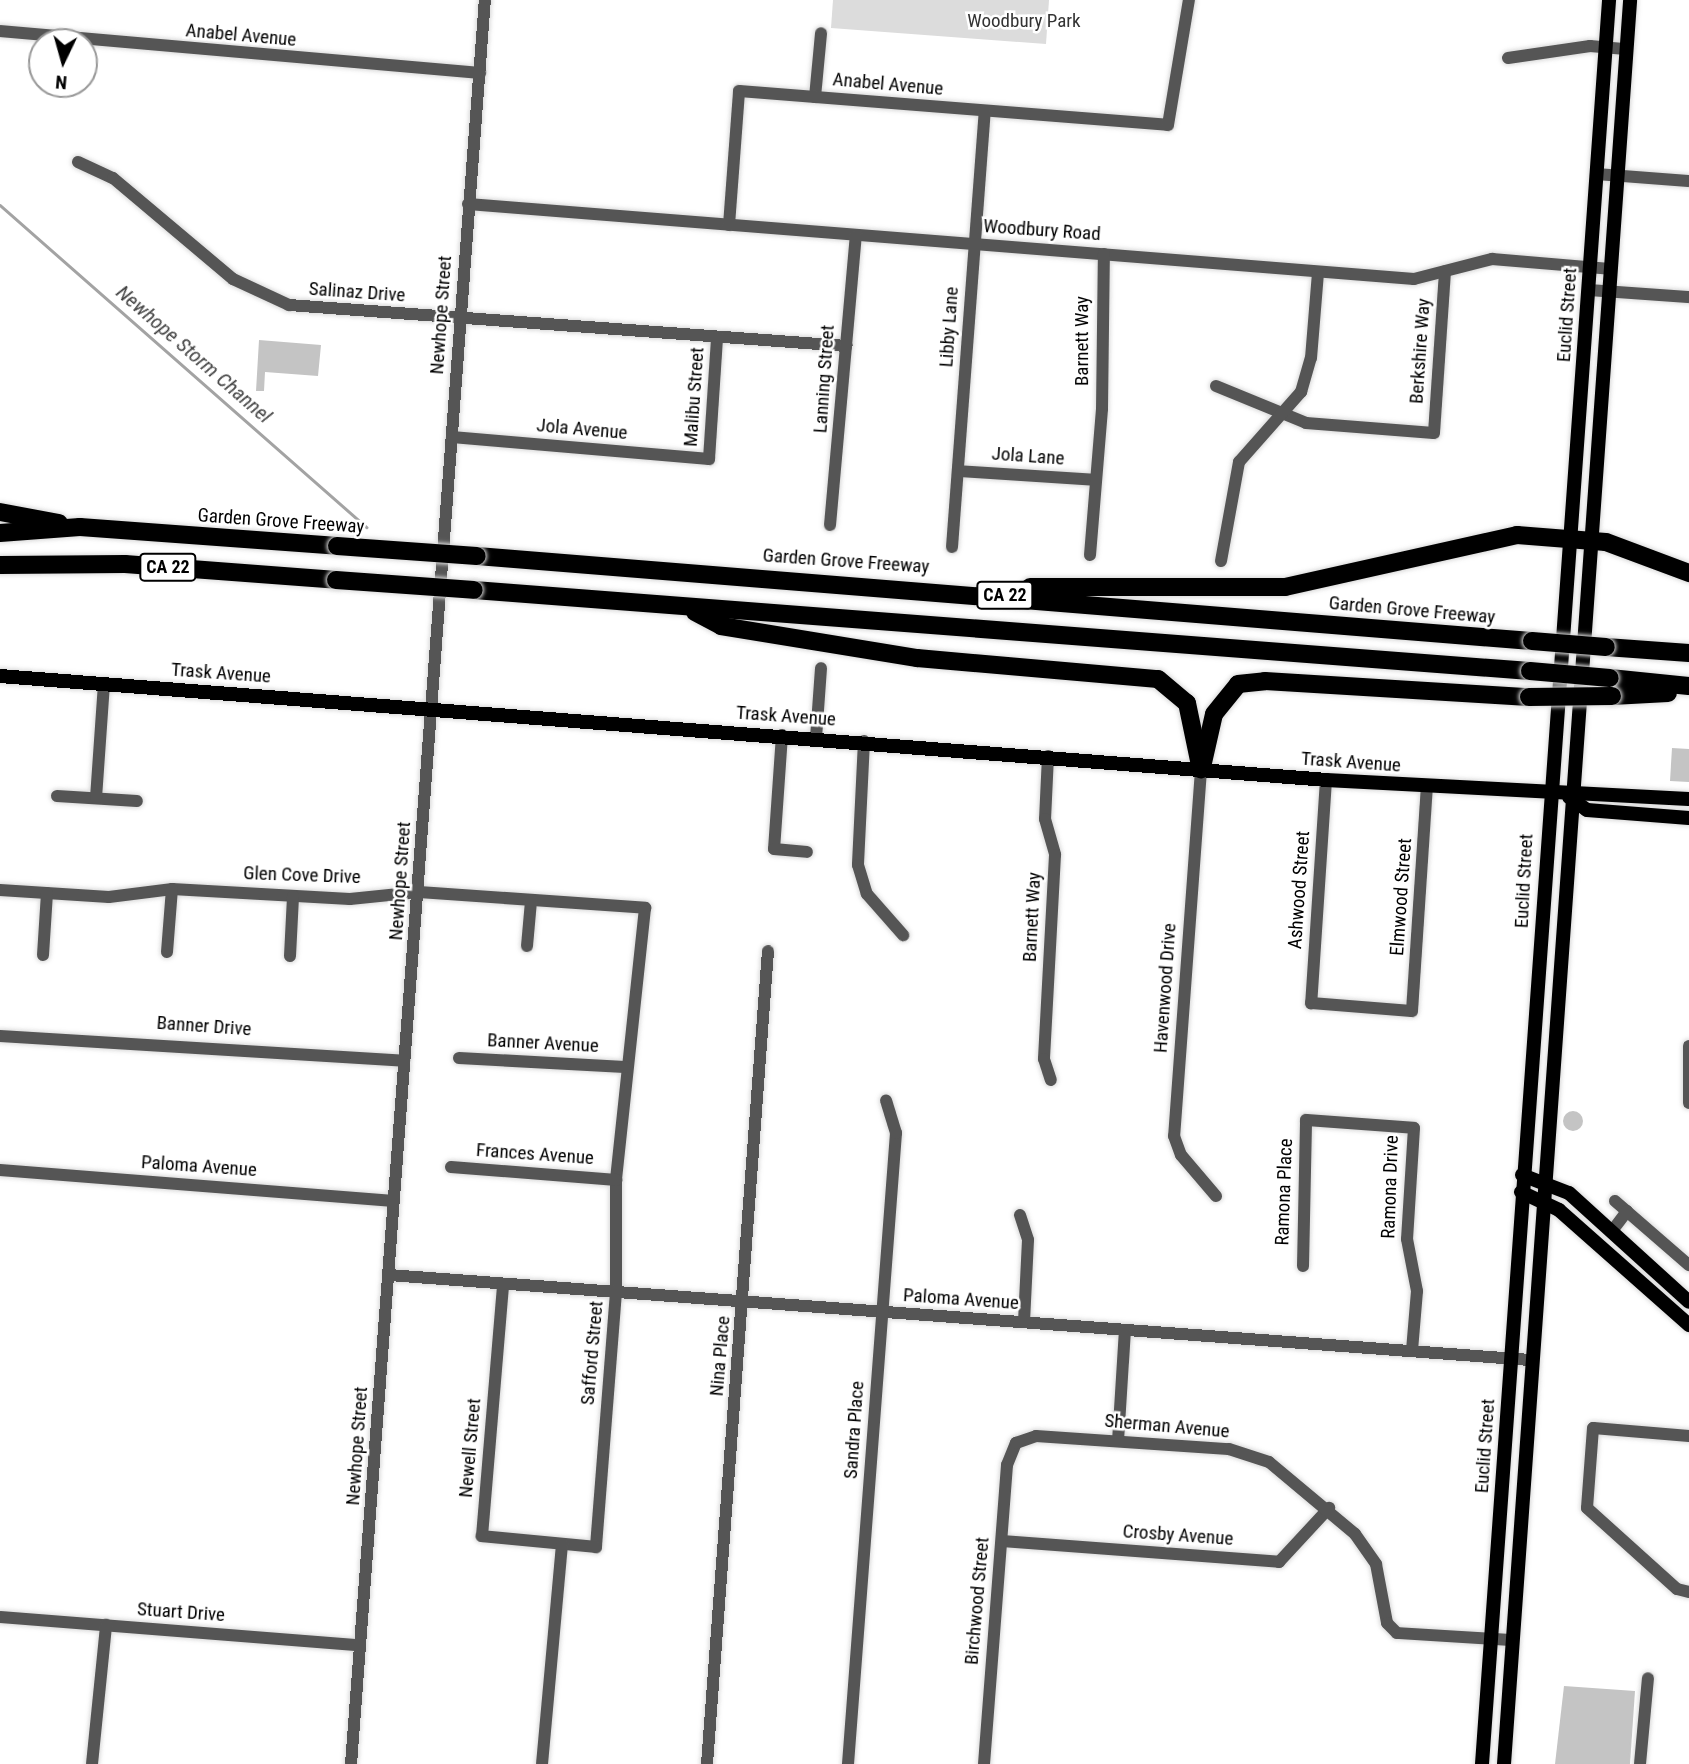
<!DOCTYPE html>
<html>
<head>
<meta charset="utf-8">
<style>
  body { margin:0 }
  #map { position:relative; width:1689px; height:1764px; overflow:hidden; background:#fff; font-family:"Roboto Condensed",sans-serif }
  div>[style] { position:absolute }
  .green>* { inset:0; background:#dcdcdc }
  .stream>* { height:2.5px; margin:-1.25px; padding:0 1.25px; transform-origin:1.25px; border-radius:1.25px; background:#a3a3a3 }
  .building>* { inset:0; background:#c4c4c4 }
  .round { border-radius:50% }
  .roads { filter:drop-shadow(0 0 2px #dbdbdb) drop-shadow(0 0 2px #dbdbdb) }
  .minor>* { height:12px; margin:-6px; padding:0 6px; transform-origin:6px; border-radius:6px; background:#555 }
  .major>* { height:14px; margin:-7px; padding:0 7px; transform-origin:7px; border-radius:7px; background:#000 }
  .highway>* { height:18px; margin:-9px; padding:0 9px; transform-origin:9px; border-radius:9px; background:#000 }
  .bridges { filter:drop-shadow(0 0 2px #dbdbdb) drop-shadow(0 0 2px #dbdbdb) }
  .highway-bridge>* { height:18px; margin:-9px; padding:0 9px; transform-origin:9px; border-radius:9px; background:#000 }
  span { translate:-50% -50%; white-space:nowrap; text-align:center; line-height:1.15; -webkit-text-stroke:5px #fff; paint-order:stroke }
  .shield-label span { padding:2px 5px; background:#fff; border:2px solid; border-radius:5px; -webkit-text-stroke-width:0 }
  .shield-label { font-size:18px; color:#000; font-weight:700 }
  .park-label { font-size:19px; color:#333 }
  .street-label { font-size:19px; color:#000 }
  .water-label { font-size:21px; color:#444; font-style:italic }
  .north { position:absolute; left:28px; top:28px; width:70px; height:70px; box-sizing:border-box; background:#fff; border:2px solid #999; border-radius:50%; rotate:185deg; font-size:19px; font-weight:700; line-height:28px; text-align:center; color:#000 }
  .north::after { content:''; display:block; margin:auto; width:24px; height:32px; background:#000; clip-path:polygon(50% 0,100% 100%,50% 72%,0 100%) }
</style>
</head>
<body>
<div id="map">
  <div class="green">
    <i style="clip-path:polygon(833px 0,1049px 0,1046px 44px,831px 28px)"></i>
  </div>
  <div class="stream">
    <i style="left:0;top:205px;width:488px;rotate:41.3deg"></i>
  </div>
  <div class="building">
    <i style="clip-path:polygon(259px 340px,321px 345px,318px 376px,265px 372px,264px 391px,256px 391px)"></i>
    <i style="clip-path:polygon(1672px 748px,1689px 749px,1689px 782px,1670px 781px)"></i>
    <i class="round" style="left:1563px;top:1111px;width:20px;height:20px"></i>
    <i style="clip-path:polygon(1564px 1686px,1635px 1691px,1630px 1764px,1555px 1764px)"></i>
  </div>
  <div class="roads">
    <div class="minor">
      <i style="left:0;top:31px;width:482px;rotate:5deg"></i>
      <i style="left:1508px;top:58px;width:83px;rotate:-8.3deg"></i>
      <i style="left:1590px;top:46px;width:36px;rotate:5deg"></i>
      <i style="left:815px;top:97px;width:64px;rotate:-84.6deg"></i>
      <i style="left:78px;top:162px;width:38px;rotate:25deg"></i>
      <i style="left:113px;top:178px;width:157px;rotate:40.1deg"></i>
      <i style="left:233px;top:279px;width:62px;rotate:24.9deg"></i>
      <i style="left:289px;top:305px;width:559px;rotate:4.21deg"></i>
      <i style="left:1596px;top:174px;width:93px;rotate:4.3deg"></i>
      <i style="left:468px;top:204px;width:949px;rotate:4.53deg"></i>
      <i style="left:1414px;top:279px;width:81px;rotate:-14.4deg"></i>
      <i style="left:1492px;top:259px;width:118px;rotate:4.8deg"></i>
      <i style="left:729px;top:225px;width:134px;rotate:-85.7deg"></i>
      <i style="left:739px;top:91px;width:430px;rotate:4.5deg"></i>
      <i style="left:1168px;top:125px;width:127px;rotate:-80.5deg"></i>
      <i style="left:1588px;top:290px;width:101px;rotate:4deg"></i>
      <i style="left:1216px;top:386px;width:97px;rotate:22.3deg"></i>
      <i style="left:1306px;top:423px;width:128px;rotate:4.5deg"></i>
      <i style="left:1434px;top:433px;width:162px;rotate:-86.1deg"></i>
      <i style="left:452px;top:437px;width:258px;rotate:4.9deg"></i>
      <i style="left:709px;top:459px;width:122px;rotate:-86.2deg"></i>
      <i style="left:958px;top:471px;width:138px;rotate:3.7deg"></i>
      <i style="left:830px;top:525px;width:290px;rotate:-84.9deg"></i>
      <i style="left:952px;top:547px;width:437px;rotate:-85.7deg"></i>
      <i style="left:1090px;top:555px;width:146px;rotate:-85.3deg"></i>
      <i style="left:1102px;top:409px;width:155px;rotate:-89.3deg"></i>
      <i style="left:1221px;top:561px;width:101px;rotate:-79.7deg"></i>
      <i style="left:1239px;top:462px;width:94px;rotate:-48.5deg"></i>
      <i style="left:1301px;top:392px;width:35px;rotate:-74deg"></i>
      <i style="left:1311px;top:358px;width:86px;rotate:-85.3deg"></i>
      <i style="left:782px;top:735px;width:114px;rotate:94deg"></i>
      <i style="left:774px;top:849px;width:33px;rotate:5deg"></i>
      <i style="left:816px;top:738px;width:70px;rotate:-85.9deg"></i>
      <i style="left:864px;top:741px;width:124px;rotate:92.8deg"></i>
      <i style="left:858px;top:865px;width:30px;rotate:73deg"></i>
      <i style="left:867px;top:894px;width:55px;rotate:48.7deg"></i>
      <i style="left:1048px;top:756px;width:63px;rotate:92.7deg"></i>
      <i style="left:1045px;top:819px;width:37px;rotate:74deg"></i>
      <i style="left:1055px;top:855px;width:204px;rotate:93.1deg"></i>
      <i style="left:1044px;top:1059px;width:22px;rotate:72deg"></i>
      <i style="left:1201px;top:770px;width:367px;rotate:94.2deg"></i>
      <i style="left:1174px;top:1136px;width:20px;rotate:70deg"></i>
      <i style="left:1181px;top:1155px;width:54px;rotate:49.5deg"></i>
      <i style="left:1326px;top:780px;width:224px;rotate:93.8deg"></i>
      <i style="left:1311px;top:1003px;width:101px;rotate:4.5deg"></i>
      <i style="left:1412px;top:1011px;width:225px;rotate:-86.2deg"></i>
      <i style="left:57px;top:796px;width:80px;rotate:3.6deg"></i>
      <i style="left:96px;top:798px;width:115px;rotate:-86deg"></i>
      <i style="left:0;top:890px;width:109px;rotate:3.7deg"></i>
      <i style="left:109px;top:897px;width:64px;rotate:-7.2deg"></i>
      <i style="left:172px;top:889px;width:178px;rotate:3.2deg"></i>
      <i style="left:350px;top:899px;width:69px;rotate:-5.8deg"></i>
      <i style="left:419px;top:892px;width:227px;rotate:4deg"></i>
      <i style="left:645px;top:908px;width:274px;rotate:96.1deg"></i>
      <i style="left:616px;top:1180px;width:112px;rotate:90deg"></i>
      <i style="left:616px;top:1292px;width:256px;rotate:94.5deg"></i>
      <i style="left:596px;top:1547px;width:115px;rotate:-174.5deg"></i>
      <i style="left:482px;top:1536px;width:253px;rotate:-85.2deg"></i>
      <i style="left:527px;top:946px;width:45px;rotate:-84.9deg"></i>
      <i style="left:167px;top:952px;width:63px;rotate:-85.5deg"></i>
      <i style="left:43px;top:955px;width:62px;rotate:-86.3deg"></i>
      <i style="left:290px;top:956px;width:60px;rotate:-87.1deg"></i>
      <i style="left:0;top:1036px;width:405px;rotate:3.5deg"></i>
      <i style="left:1689px;top:1046px;width:57px;rotate:90deg"></i>
      <i style="left:459px;top:1058px;width:166px;rotate:3.1deg"></i>
      <i style="left:451px;top:1167px;width:166px;rotate:4.5deg"></i>
      <i style="left:0;top:1170px;width:395px;rotate:4.5deg"></i>
      <i style="left:1615px;top:1201px;width:98px;rotate:40.9deg"></i>
      <i style="left:1020px;top:1215px;width:26px;rotate:72deg"></i>
      <i style="left:1028px;top:1240px;width:82px;rotate:92.8deg"></i>
      <i style="left:1612px;top:1231px;width:25px;rotate:-53deg"></i>
      <i style="left:1303px;top:1266px;width:146px;rotate:-88.8deg"></i>
      <i style="left:1306px;top:1120px;width:108px;rotate:4.2deg"></i>
      <i style="left:1414px;top:1128px;width:111px;rotate:93.6deg"></i>
      <i style="left:1407px;top:1239px;width:53px;rotate:79.1deg"></i>
      <i style="left:1417px;top:1291px;width:60px;rotate:94.8deg"></i>
      <i style="left:389px;top:1275px;width:1144px;rotate:4.26deg"></i>
      <i style="left:1689px;top:1436px;width:96px;rotate:-175.2deg"></i>
      <i style="left:1593px;top:1428px;width:80px;rotate:94.3deg"></i>
      <i style="left:1587px;top:1508px;width:121px;rotate:42deg"></i>
      <i style="left:1677px;top:1589px;width:12px;rotate:14deg"></i>
      <i style="left:1118px;top:1441px;width:111px;rotate:-86.4deg"></i>
      <i style="left:1002px;top:1541px;width:278px;rotate:4.3deg"></i>
      <i style="left:1279px;top:1562px;width:74px;rotate:-47.2deg"></i>
      <i style="left:0;top:1617px;width:360px;rotate:4.5deg"></i>
      <i style="left:92px;top:1764px;width:140px;rotate:-84.2deg"></i>
      <i style="left:351px;top:1764px;width:1769px;rotate:-85.66deg"></i>
      <i style="left:542px;top:1764px;width:220px;rotate:-84.8deg"></i>
      <i style="left:707px;top:1764px;width:815px;rotate:-85.71deg"></i>
      <i style="left:848px;top:1764px;width:633px;rotate:-85.65deg"></i>
      <i style="left:896px;top:1133px;width:34px;rotate:-107deg"></i>
      <i style="left:984px;top:1764px;width:300px;rotate:-85.6deg"></i>
      <i style="left:1007px;top:1465px;width:24px;rotate:-68deg"></i>
      <i style="left:1016px;top:1443px;width:21px;rotate:-19deg"></i>
      <i style="left:1036px;top:1436px;width:193px;rotate:3.9deg"></i>
      <i style="left:1229px;top:1449px;width:42px;rotate:18deg"></i>
      <i style="left:1269px;top:1462px;width:112px;rotate:39.9deg"></i>
      <i style="left:1355px;top:1534px;width:37px;rotate:55deg"></i>
      <i style="left:1376px;top:1564px;width:60px;rotate:79.4deg"></i>
      <i style="left:1387px;top:1623px;width:14px;rotate:45deg"></i>
      <i style="left:1397px;top:1633px;width:116px;rotate:3.5deg"></i>
      <i style="left:1640px;top:1764px;width:86px;rotate:-84.7deg"></i>
    </div>
    <div class="major">
      <i style="left:0;top:676px;width:1330px;rotate:4.48deg"></i>
      <i style="left:1326px;top:780px;width:363px;rotate:3deg"></i>
      <i style="left:1569px;top:797px;width:22px;rotate:36deg"></i>
      <i style="left:1587px;top:810px;width:102px;rotate:4.5deg"></i>
      <i style="left:1522px;top:1175px;width:50px;rotate:21deg"></i>
      <i style="left:1569px;top:1193px;width:162px;rotate:42.2deg"></i>
      <i style="left:1521px;top:1192px;width:42px;rotate:25.3deg"></i>
      <i style="left:1559px;top:1210px;width:174px;rotate:41.5deg"></i>
      <i style="left:1482px;top:1764px;width:1769px;rotate:-85.88deg"></i>
      <i style="left:1504px;top:1764px;width:1768px;rotate:-85.91deg"></i>
    </div>
    <div class="highway">
      <i style="left:0;top:512px;width:60px;rotate:10.6deg"></i>
      <i style="left:0;top:533px;width:80px;rotate:-4.3deg"></i>
      <i style="left:80px;top:527px;width:258px;rotate:4.2deg"></i>
      <i style="left:477px;top:556px;width:1058px;rotate:4.61deg"></i>
      <i style="left:0;top:565px;width:125px;rotate:-0.5deg"></i>
      <i style="left:125px;top:564px;width:212px;rotate:4.3deg"></i>
      <i style="left:1030px;top:587px;width:255px"></i>
      <i style="left:1285px;top:587px;width:238px;rotate:-12.6deg"></i>
      <i style="left:1517px;top:535px;width:89px;rotate:4.5deg"></i>
      <i style="left:1606px;top:542px;width:89px;rotate:20.5deg"></i>
      <i style="left:474px;top:590px;width:1059px;rotate:4.39deg"></i>
      <i style="left:695px;top:612px;width:30px;rotate:28deg"></i>
      <i style="left:721px;top:626px;width:199px;rotate:9.3deg"></i>
      <i style="left:917px;top:658px;width:242px;rotate:5deg"></i>
      <i style="left:1158px;top:679px;width:38px;rotate:40deg"></i>
      <i style="left:1187px;top:703px;width:68px;rotate:78.2deg"></i>
      <i style="left:1606px;top:647px;width:83px;rotate:4.1deg"></i>
      <i style="left:1610px;top:678px;width:79px;rotate:5.8deg"></i>
      <i style="left:1612px;top:696px;width:56px;rotate:-3.1deg"></i>
      <i style="left:1202px;top:767px;width:54px;rotate:-77.2deg"></i>
      <i style="left:1214px;top:714px;width:38px;rotate:-51deg"></i>
      <i style="left:1238px;top:684px;width:27px;rotate:-6deg"></i>
      <i style="left:1265px;top:681px;width:264px;rotate:3.5deg"></i>
    </div>
  </div>
  <div class="bridges">
    <div class="highway-bridge">
      <i style="left:337px;top:546px;width:140px;rotate:4.1deg"></i>
      <i style="left:336px;top:580px;width:138px;rotate:4.1deg"></i>
      <i style="left:1532px;top:641px;width:74px;rotate:4.6deg"></i>
      <i style="left:1530px;top:671px;width:80px;rotate:5deg"></i>
      <i style="left:1529px;top:697px;width:83px;rotate:-0.7deg"></i>
    </div>
  </div>
  <div class="shield-label">
    <span style="left:168px;top:567px">CA 22</span>
    <span style="left:1005px;top:595px">CA 22</span>
  </div>
  <div class="park-label">
    <span style="left:1024px;top:21px">Woodbury Park</span>
  </div>
  <div class="street-label">
    <span style="left:241px;top:35px;rotate:5deg">Anabel Avenue</span>
    <span style="left:888px;top:84px;rotate:5deg">Anabel Avenue</span>
    <span style="left:1042px;top:230px;rotate:4deg">Woodbury Road</span>
    <span style="left:357px;top:292px;rotate:4deg">Salinaz Drive</span>
    <span style="left:441px;top:315px;rotate:-86deg">Newhope Street</span>
    <span style="left:1567px;top:315px;rotate:-86deg">Euclid Street</span>
    <span style="left:949px;top:327px;rotate:-86deg">Libby Lane</span>
    <span style="left:1082px;top:341px;rotate:-90deg">Barnett Way</span>
    <span style="left:1420px;top:351px;rotate:-86deg">Berkshire Way</span>
    <span style="left:824px;top:379px;rotate:-86deg">Lanning Street</span>
    <span style="left:694px;top:397px;rotate:-86deg">Malibu Street</span>
    <span style="left:582px;top:429px;rotate:5deg">Jola Avenue</span>
    <span style="left:1028px;top:456px;rotate:4deg">Jola Lane</span>
    <span style="left:281px;top:521px;rotate:4deg">Garden Grove Freeway</span>
    <span style="left:846px;top:561px;rotate:4deg">Garden Grove Freeway</span>
    <span style="left:1412px;top:610px;rotate:5deg">Garden Grove Freeway</span>
    <span style="left:221px;top:673px;rotate:4deg">Trask Avenue</span>
    <span style="left:786px;top:716px;rotate:4deg">Trask Avenue</span>
    <span style="left:1351px;top:762px;rotate:4deg">Trask Avenue</span>
    <span style="left:302px;top:875px;rotate:2deg">Glen Cove Drive</span>
    <span style="left:400px;top:881px;rotate:-86deg">Newhope Street</span>
    <span style="left:1524px;top:881px;rotate:-87deg">Euclid Street</span>
    <span style="left:1299px;top:890px;rotate:-86deg">Ashwood Street</span>
    <span style="left:1401px;top:897px;rotate:-86deg">Elmwood Street</span>
    <span style="left:1032px;top:917px;rotate:-87deg">Barnett Way</span>
    <span style="left:1165px;top:988px;rotate:-86deg">Havenwood Drive</span>
    <span style="left:204px;top:1026px;rotate:4deg">Banner Drive</span>
    <span style="left:543px;top:1043px;rotate:3deg">Banner Avenue</span>
    <span style="left:535px;top:1154px;rotate:4deg">Frances Avenue</span>
    <span style="left:199px;top:1166px;rotate:4deg">Paloma Avenue</span>
    <span style="left:1390px;top:1187px;rotate:-88deg">Ramona Drive</span>
    <span style="left:1284px;top:1192px;rotate:-88deg">Ramona Place</span>
    <span style="left:961px;top:1299px;rotate:4deg">Paloma Avenue</span>
    <span style="left:592px;top:1353px;rotate:-85deg">Safford Street</span>
    <span style="left:720px;top:1356px;rotate:-85deg">Nina Place</span>
    <span style="left:1167px;top:1426px;rotate:5deg">Sherman Avenue</span>
    <span style="left:854px;top:1430px;rotate:-86deg">Sandra Place</span>
    <span style="left:357px;top:1446px;rotate:-86deg">Newhope Street</span>
    <span style="left:1485px;top:1446px;rotate:-86deg">Euclid Street</span>
    <span style="left:470px;top:1448px;rotate:-85deg">Newell Street</span>
    <span style="left:1178px;top:1535px;rotate:4deg">Crosby Avenue</span>
    <span style="left:977px;top:1601px;rotate:-85deg">Birchwood Street</span>
    <span style="left:181px;top:1612px;rotate:4deg">Stuart Drive</span>
  </div>
  <div class="water-label">
    <span style="left:194px;top:354px;rotate:41deg">Newhope Storm Channel</span>
  </div>
  <div class="north">N</div>
</div>
</body>
</html>
